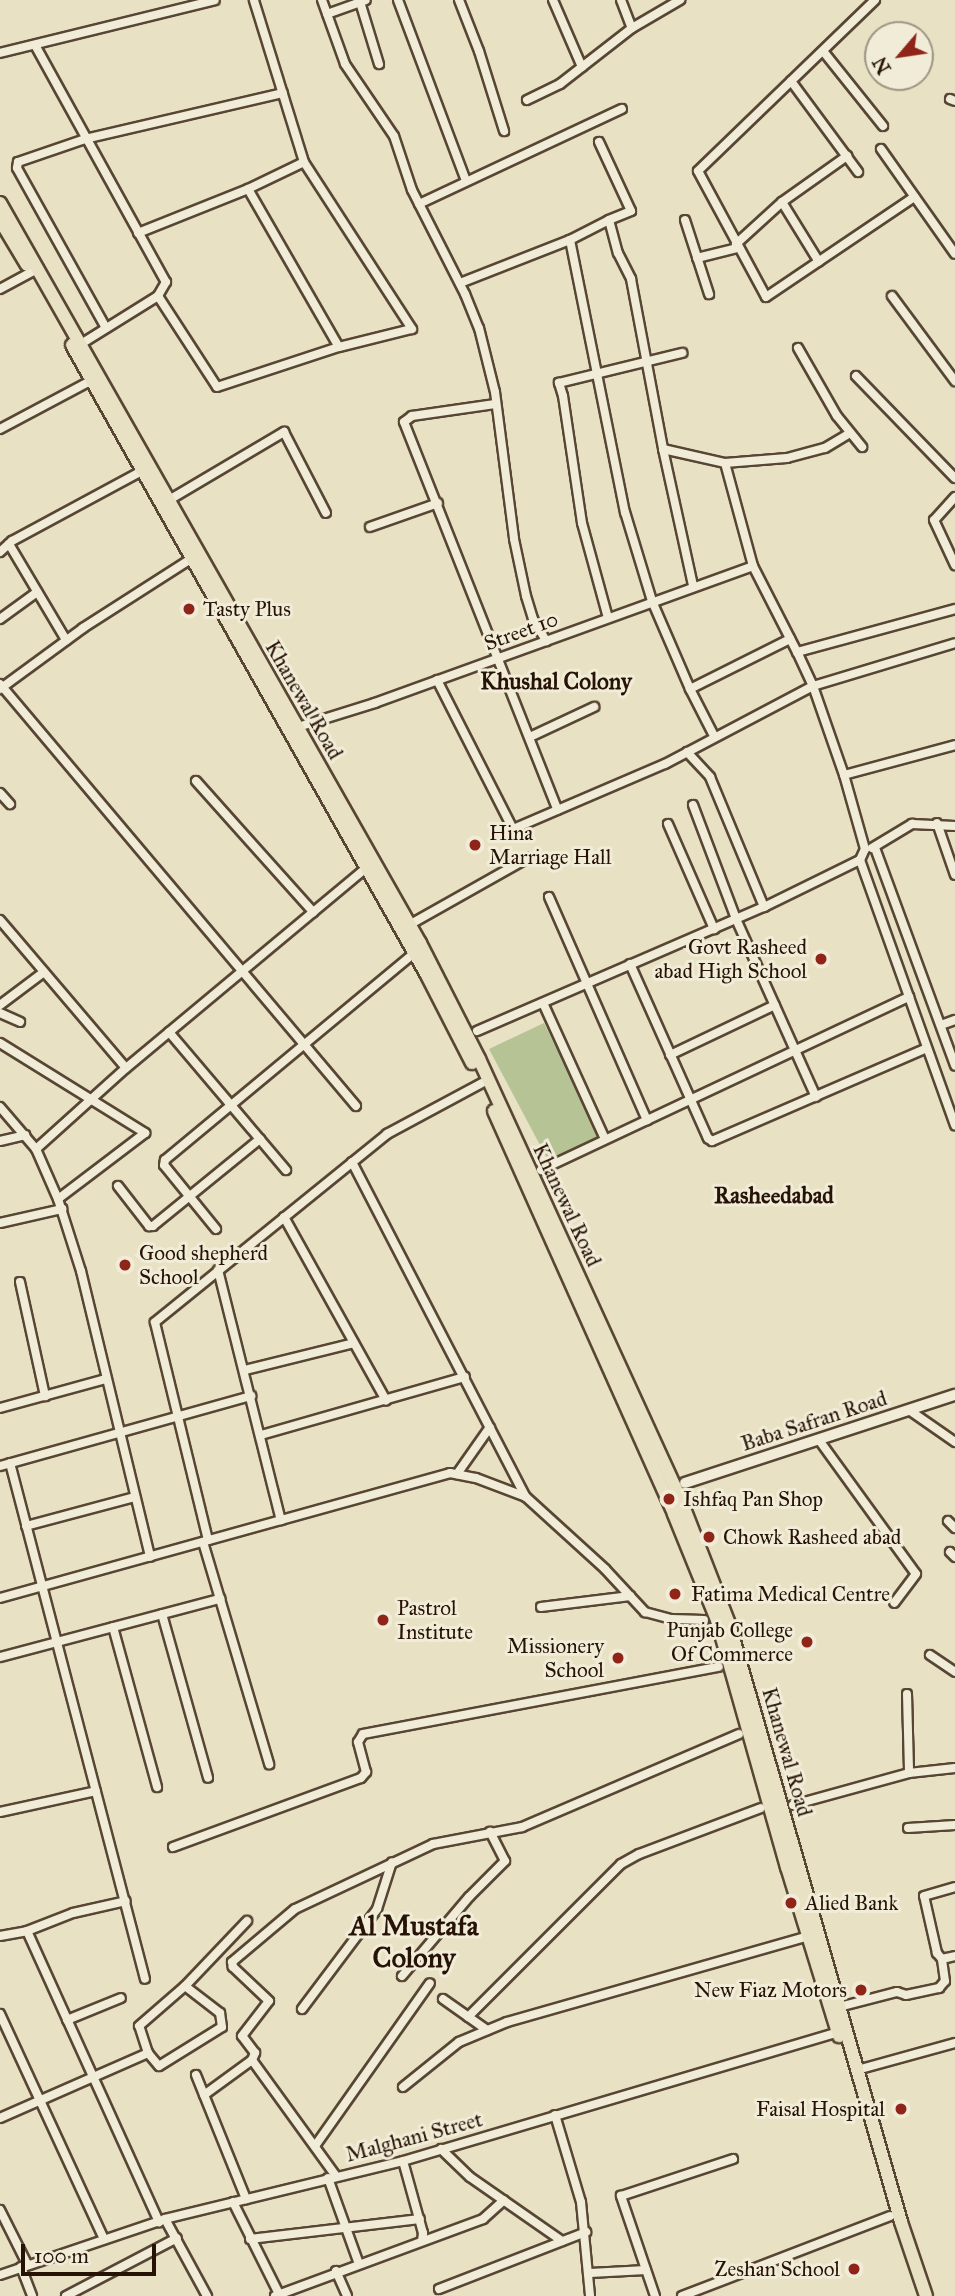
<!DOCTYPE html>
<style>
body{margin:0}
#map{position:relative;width:955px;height:2296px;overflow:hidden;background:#e9e1c3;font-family:"IM FELL Great Primer",serif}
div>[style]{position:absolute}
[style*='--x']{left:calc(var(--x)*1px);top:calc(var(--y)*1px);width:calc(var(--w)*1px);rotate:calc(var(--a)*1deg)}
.green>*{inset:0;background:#b6c394}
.roads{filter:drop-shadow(2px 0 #584634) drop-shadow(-2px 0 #584634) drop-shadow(0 2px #584634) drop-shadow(0 -2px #584634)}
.minor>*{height:8px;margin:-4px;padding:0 4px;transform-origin:4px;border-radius:4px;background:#f1ecd8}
.secondary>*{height:10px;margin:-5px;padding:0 5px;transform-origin:5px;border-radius:5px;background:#f1ecd8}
.primary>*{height:12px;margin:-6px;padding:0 6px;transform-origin:6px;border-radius:6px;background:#e9e1c3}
.dots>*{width:19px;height:19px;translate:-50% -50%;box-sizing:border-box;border:4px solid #f1ecd8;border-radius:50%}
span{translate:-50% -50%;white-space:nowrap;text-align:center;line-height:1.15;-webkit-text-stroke:6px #f1ecd8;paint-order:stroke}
.poi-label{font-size:21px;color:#271305}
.left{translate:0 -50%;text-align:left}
.right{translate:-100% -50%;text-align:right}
.street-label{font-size:21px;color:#271305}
.neighbourhood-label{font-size:23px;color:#271305;font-weight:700}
.district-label{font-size:28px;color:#271305;font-weight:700}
.north{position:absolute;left:864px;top:21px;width:70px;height:70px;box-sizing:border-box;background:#f1ecd8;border:2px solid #a09584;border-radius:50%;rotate:241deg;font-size:19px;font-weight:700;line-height:28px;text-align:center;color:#271305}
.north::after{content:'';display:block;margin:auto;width:24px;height:32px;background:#8f2418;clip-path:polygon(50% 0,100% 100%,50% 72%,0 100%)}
.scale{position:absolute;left:21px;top:2244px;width:135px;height:32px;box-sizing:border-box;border:4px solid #271305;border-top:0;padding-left:9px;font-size:21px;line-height:24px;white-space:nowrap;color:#271305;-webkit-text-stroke:5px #f1ecd8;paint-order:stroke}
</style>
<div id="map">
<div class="green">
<i style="clip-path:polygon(544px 1023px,602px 1139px,549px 1162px,489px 1049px)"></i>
</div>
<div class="roads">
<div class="minor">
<i style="--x:322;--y:0;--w:68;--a:70.2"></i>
<i style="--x:345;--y:64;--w:87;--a:55.8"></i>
<i style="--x:394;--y:136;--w:57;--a:71.6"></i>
<i style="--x:412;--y:190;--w:117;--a:63"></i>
<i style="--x:465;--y:294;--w:37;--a:68"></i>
<i style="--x:479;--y:328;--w:66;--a:76"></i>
<i style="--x:495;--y:392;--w:148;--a:82.6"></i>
<i style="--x:514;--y:539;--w:58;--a:78.1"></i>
<i style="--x:526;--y:596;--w:24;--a:73"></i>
<i style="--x:533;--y:619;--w:26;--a:59"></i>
<i style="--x:398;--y:0;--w:193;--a:69.4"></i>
<i style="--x:459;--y:0;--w:55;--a:68.6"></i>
<i style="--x:479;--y:51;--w:84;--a:72.6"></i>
<i style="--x:553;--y:0;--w:73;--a:66.6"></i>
<i style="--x:621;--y:0;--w:30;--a:69"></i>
<i style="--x:875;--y:0;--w:246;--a:136"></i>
<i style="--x:698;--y:171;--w:143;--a:61.6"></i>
<i style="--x:766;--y:297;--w:179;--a:-34"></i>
<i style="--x:360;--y:2;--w:65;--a:73"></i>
<i style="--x:327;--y:14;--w:41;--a:-19.7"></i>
<i style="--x:35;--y:45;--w:271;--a:61.1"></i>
<i style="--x:166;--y:282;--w:16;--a:120"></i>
<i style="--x:158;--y:296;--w:91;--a:148.1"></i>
<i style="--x:823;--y:51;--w:96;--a:51.3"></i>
<i style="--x:0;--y:53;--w:221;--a:-13.8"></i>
<i style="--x:791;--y:81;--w:113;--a:53.6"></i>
<i style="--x:950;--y:99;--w:5;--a:22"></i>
<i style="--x:527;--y:100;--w:37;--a:-26"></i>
<i style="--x:560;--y:84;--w:91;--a:-37.9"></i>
<i style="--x:632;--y:28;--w:56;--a:-30.3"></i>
<i style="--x:599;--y:142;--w:76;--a:65.1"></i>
<i style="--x:631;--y:211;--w:24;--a:158"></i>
<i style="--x:609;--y:220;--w:34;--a:75"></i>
<i style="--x:618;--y:253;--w:29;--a:63"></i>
<i style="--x:631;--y:279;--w:173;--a:79.3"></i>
<i style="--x:663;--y:449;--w:64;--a:12.7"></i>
<i style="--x:725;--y:463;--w:62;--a:-4.6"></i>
<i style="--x:787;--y:458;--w:39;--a:-15"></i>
<i style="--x:825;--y:448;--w:29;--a:-31"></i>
<i style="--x:881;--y:149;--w:128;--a:54.8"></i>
<i style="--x:248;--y:189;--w:182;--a:60.1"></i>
<i style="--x:782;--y:202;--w:70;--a:58.3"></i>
<i style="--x:419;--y:204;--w:224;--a:-25.1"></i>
<i style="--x:609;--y:220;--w:44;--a:152.9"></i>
<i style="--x:570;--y:240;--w:278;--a:78.6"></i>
<i style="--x:625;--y:512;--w:93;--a:73.1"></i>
<i style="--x:652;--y:601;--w:96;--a:66.6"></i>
<i style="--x:690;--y:689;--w:112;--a:-26.6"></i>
<i style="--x:685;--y:220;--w:78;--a:72"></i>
<i style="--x:138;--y:233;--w:118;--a:-21.8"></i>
<i style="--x:248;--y:189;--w:62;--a:-25.7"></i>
<i style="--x:736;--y:244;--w:62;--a:-42.4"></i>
<i style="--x:782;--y:202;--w:80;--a:-35.3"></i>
<i style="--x:697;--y:258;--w:41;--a:-14"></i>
<i style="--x:460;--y:283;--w:118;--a:-21.4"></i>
<i style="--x:0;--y:289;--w:44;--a:-28.3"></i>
<i style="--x:158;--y:296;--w:108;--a:57"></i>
<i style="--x:217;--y:387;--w:128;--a:-18.2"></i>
<i style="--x:339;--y:347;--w:75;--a:-13.9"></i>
<i style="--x:412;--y:329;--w:199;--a:-122.9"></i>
<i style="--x:304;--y:162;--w:170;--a:-107.2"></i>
<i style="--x:892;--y:296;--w:106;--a:53.5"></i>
<i style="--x:106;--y:328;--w:183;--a:-119.1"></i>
<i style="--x:17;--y:168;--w:6;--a:-81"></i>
<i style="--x:18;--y:162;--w:71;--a:-18.9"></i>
<i style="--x:85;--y:139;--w:203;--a:-13.1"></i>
<i style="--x:798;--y:348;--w:78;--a:60.2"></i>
<i style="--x:837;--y:416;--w:40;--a:51"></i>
<i style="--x:856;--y:376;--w:142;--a:45.9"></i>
<i style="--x:495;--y:404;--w:84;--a:171.8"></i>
<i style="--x:412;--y:416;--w:10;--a:143"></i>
<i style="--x:404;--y:422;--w:417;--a:68.4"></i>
<i style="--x:0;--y:429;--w:106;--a:-28"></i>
<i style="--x:663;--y:449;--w:140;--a:77.6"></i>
<i style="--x:725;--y:463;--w:107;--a:74.8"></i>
<i style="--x:753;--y:566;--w:97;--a:62.9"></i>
<i style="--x:955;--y:497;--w:31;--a:132"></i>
<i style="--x:934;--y:520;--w:50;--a:65"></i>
<i style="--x:169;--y:500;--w:134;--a:-30.6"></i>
<i style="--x:284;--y:432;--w:91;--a:62.6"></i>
<i style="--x:370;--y:527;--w:72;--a:-19.4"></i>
<i style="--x:9;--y:544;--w:112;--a:59.3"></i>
<i style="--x:0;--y:552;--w:16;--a:-43"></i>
<i style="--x:12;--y:541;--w:148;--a:-28.3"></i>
<i style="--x:608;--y:618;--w:98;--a:-105.3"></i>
<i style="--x:582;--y:523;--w:128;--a:-98.5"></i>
<i style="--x:563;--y:396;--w:14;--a:-107"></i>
<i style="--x:559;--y:383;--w:127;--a:-13.7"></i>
<i style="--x:0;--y:619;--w:46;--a:-36.1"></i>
<i style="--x:437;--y:680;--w:167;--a:63"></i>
<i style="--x:513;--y:829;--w:165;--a:-23.2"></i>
<i style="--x:665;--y:764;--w:167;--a:-27.8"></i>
<i style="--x:813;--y:686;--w:148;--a:-16.8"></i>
<i style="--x:0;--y:684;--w:552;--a:49.85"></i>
<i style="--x:0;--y:689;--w:103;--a:-36.3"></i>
<i style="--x:83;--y:628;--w:132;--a:-32.6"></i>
<i style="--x:690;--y:689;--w:53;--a:62.9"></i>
<i style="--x:298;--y:727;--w:81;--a:-17.3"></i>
<i style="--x:375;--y:703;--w:402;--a:-19.9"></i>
<i style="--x:530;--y:737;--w:71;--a:-25.1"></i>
<i style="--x:687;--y:752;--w:34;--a:47"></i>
<i style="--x:710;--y:777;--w:141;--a:67.4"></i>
<i style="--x:844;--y:775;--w:115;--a:-15.1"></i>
<i style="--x:196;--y:781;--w:176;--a:48.2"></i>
<i style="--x:0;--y:793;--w:15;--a:48"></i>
<i style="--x:693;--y:805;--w:122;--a:69.3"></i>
<i style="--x:736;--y:919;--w:195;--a:65.8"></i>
<i style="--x:937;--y:823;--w:55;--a:70.9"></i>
<i style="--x:668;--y:824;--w:115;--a:66.3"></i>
<i style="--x:872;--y:848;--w:47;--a:-31"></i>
<i style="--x:912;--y:824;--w:43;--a:2.7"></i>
<i style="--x:875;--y:848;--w:232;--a:69.8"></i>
<i style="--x:860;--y:860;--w:282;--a:70.3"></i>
<i style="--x:549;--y:897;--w:244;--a:66.3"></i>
<i style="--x:0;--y:920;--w:194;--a:49.6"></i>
<i style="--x:409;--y:925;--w:137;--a:-29.4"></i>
<i style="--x:630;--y:964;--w:191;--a:65.9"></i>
<i style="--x:708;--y:1138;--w:5;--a:37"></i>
<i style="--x:712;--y:1141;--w:234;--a:-23.4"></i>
<i style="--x:543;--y:1003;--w:149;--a:65.5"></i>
<i style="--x:0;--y:1005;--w:55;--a:-36.9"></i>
<i style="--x:0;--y:1013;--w:22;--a:24"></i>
<i style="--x:941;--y:1025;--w:15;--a:-20"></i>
<i style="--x:477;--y:1031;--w:313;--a:-23.4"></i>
<i style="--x:764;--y:907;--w:107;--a:-26.1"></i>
<i style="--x:860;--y:860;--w:12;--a:-66"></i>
<i style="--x:865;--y:849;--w:77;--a:-105.8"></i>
<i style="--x:844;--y:775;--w:94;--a:-109.2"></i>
<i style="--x:813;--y:686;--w:38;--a:-115"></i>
<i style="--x:797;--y:652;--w:164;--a:-15.2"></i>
<i style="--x:169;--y:1032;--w:181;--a:49.7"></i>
<i style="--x:0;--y:1043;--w:171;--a:31.8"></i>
<i style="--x:145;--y:1133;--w:109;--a:142.8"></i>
<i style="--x:670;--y:1055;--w:116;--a:-25.5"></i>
<i style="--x:0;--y:1107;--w:55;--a:49.4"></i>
<i style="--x:36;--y:1149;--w:55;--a:66.3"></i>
<i style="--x:58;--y:1199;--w:76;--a:72.3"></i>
<i style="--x:81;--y:1271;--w:294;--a:76.4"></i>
<i style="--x:0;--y:1141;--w:26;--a:-13"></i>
<i style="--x:36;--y:1149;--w:121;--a:-42"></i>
<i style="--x:126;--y:1068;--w:312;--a:-39.8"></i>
<i style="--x:352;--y:1162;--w:377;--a:62.6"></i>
<i style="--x:541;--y:1170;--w:407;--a:-25.2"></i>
<i style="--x:118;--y:1186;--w:51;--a:52.2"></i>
<i style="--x:149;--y:1226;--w:4;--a:0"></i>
<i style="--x:153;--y:1226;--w:138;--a:-39.1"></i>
<i style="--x:284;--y:1217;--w:210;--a:60.9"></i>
<i style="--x:0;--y:1223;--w:64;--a:-12.7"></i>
<i style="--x:216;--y:1229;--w:82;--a:-129.1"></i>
<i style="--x:164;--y:1165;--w:5;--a:-79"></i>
<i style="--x:165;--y:1160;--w:324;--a:-39.7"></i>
<i style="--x:218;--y:1270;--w:258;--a:75.9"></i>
<i style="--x:20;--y:1282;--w:117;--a:77.6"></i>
<i style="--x:245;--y:1370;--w:112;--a:-13.9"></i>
<i style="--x:0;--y:1408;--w:110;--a:-15.3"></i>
<i style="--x:909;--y:1410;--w:56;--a:34.8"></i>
<i style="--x:261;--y:1435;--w:212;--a:-15.9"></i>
<i style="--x:819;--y:1440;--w:165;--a:54.1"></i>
<i style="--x:916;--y:1574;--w:36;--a:127"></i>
<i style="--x:10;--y:1463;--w:533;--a:75.34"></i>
<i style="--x:0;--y:1466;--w:261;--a:-15.6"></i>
<i style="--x:457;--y:1474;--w:57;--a:-54.9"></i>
<i style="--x:948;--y:1521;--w:10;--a:45"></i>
<i style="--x:26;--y:1526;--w:113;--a:-14.9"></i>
<i style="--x:208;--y:1540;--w:224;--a:-103.7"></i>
<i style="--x:155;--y:1322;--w:299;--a:-39"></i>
<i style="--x:387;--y:1134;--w:108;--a:-28.2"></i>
<i style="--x:203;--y:1542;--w:232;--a:73.4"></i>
<i style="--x:950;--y:1552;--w:7;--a:45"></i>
<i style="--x:0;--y:1598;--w:467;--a:-15.5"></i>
<i style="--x:450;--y:1473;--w:26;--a:11"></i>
<i style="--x:476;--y:1478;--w:53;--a:20.8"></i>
<i style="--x:526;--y:1497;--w:107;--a:42.3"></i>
<i style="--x:605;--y:1569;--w:59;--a:47.1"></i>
<i style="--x:645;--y:1612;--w:28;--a:15"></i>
<i style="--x:672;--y:1619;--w:32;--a:2"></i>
<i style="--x:541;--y:1607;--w:90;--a:-7"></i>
<i style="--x:162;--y:1614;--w:170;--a:74.3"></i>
<i style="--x:113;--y:1627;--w:166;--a:74.6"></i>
<i style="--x:930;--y:1655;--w:30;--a:34"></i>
<i style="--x:0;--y:1657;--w:228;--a:-14.8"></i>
<i style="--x:907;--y:1694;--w:79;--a:88.5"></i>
<i style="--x:793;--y:1805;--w:120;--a:-15.4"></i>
<i style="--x:909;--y:1773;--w:46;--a:-6.2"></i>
<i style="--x:0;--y:1812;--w:98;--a:-12.3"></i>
<i style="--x:908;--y:1828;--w:47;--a:-3.7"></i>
<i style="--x:173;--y:1847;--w:200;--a:-20.2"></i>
<i style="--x:361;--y:1778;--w:8;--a:-50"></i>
<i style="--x:366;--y:1772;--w:31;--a:-105"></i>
<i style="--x:358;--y:1742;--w:9;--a:-58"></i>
<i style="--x:363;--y:1734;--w:362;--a:-10.7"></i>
<i style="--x:27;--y:1931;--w:320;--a:65.6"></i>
<i style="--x:0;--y:1936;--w:27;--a:-10"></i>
<i style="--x:27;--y:1931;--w:49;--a:-21.4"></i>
<i style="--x:73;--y:1913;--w:54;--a:-12.8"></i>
<i style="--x:942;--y:1959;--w:8;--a:-130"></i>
<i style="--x:937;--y:1953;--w:58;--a:-102.8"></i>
<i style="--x:924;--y:1896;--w:32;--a:-16"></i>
<i style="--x:402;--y:1976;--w:104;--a:-49.7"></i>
<i style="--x:469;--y:1897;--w:51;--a:-45"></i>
<i style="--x:505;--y:1861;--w:33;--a:-117"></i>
<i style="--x:443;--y:1999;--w:54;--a:35.2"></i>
<i style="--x:839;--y:2007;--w:60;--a:-14.5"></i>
<i style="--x:897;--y:1992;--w:9;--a:18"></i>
<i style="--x:906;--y:1995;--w:34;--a:-12"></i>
<i style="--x:939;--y:1988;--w:9;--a:-49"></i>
<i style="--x:945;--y:1981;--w:22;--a:-98"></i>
<i style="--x:942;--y:1959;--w:13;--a:-13"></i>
<i style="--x:302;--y:2009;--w:125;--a:-53.1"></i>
<i style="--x:377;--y:1909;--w:49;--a:-72.3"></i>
<i style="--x:0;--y:2014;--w:248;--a:65.2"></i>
<i style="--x:468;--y:2017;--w:216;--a:-45"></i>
<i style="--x:621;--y:1864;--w:21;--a:-29"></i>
<i style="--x:639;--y:1854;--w:130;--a:-20.7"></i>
<i style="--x:67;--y:2020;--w:58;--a:-22.2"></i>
<i style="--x:148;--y:2053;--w:17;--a:50"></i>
<i style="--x:159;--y:2066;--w:74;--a:-31.8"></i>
<i style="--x:222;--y:2027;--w:14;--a:-98"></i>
<i style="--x:220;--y:2013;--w:44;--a:-142.4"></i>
<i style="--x:252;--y:2060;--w:143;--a:54.1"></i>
<i style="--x:857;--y:2070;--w:102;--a:-15.4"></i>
<i style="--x:196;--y:2075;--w:134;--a:68"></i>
<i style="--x:403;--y:2087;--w:72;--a:-38.8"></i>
<i style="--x:459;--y:2042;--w:52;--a:-22.6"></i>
<i style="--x:507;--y:2022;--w:313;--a:-15.9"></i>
<i style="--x:204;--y:2095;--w:59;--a:-36.1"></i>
<i style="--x:252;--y:2060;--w:8;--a:-67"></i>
<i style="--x:255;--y:2053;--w:21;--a:-127"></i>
<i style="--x:242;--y:2036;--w:44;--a:-52.4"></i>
<i style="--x:269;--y:2001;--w:50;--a:-136.6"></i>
<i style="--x:233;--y:1967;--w:5;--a:-101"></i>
<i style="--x:232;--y:1962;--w:82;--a:-40.1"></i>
<i style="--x:295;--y:1909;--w:153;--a:-25.2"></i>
<i style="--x:433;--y:1844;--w:91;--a:-10.8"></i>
<i style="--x:522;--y:1827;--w:236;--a:-23.2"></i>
<i style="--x:555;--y:2115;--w:91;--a:73.4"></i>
<i style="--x:581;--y:2202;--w:94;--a:84.5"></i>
<i style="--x:0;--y:2118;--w:162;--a:-23.7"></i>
<i style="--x:148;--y:2053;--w:28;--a:-108"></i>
<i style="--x:139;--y:2026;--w:61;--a:-41"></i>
<i style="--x:185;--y:1986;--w:90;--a:-46.4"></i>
<i style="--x:315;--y:2146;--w:199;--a:-54.8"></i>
<i style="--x:441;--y:2149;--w:40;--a:44"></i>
<i style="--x:470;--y:2177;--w:112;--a:34.8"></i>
<i style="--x:403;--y:2161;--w:75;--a:74.5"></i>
<i style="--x:423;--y:2233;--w:8;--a:97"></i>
<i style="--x:328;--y:2178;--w:91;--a:70.2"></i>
<i style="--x:233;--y:2202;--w:103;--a:63.4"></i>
<i style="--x:0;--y:2210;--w:60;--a:63.4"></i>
<i style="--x:165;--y:2219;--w:88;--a:61.4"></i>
<i style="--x:250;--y:2239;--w:171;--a:-6.7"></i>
<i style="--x:21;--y:2267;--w:31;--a:69"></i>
<i style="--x:336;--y:2271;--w:27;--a:66"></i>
<i style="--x:590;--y:2273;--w:56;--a:-3.1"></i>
<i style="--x:0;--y:2275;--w:174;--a:-18.7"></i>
<i style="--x:165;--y:2219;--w:245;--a:-13.7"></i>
<i style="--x:403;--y:2161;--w:454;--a:-16.5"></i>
<i style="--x:439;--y:2289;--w:158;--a:-21.2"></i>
<i style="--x:66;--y:2296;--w:125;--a:-27.6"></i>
<i style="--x:275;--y:2296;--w:222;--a:-20.3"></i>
<i style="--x:483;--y:2219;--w:28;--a:-42"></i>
<i style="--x:655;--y:2296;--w:106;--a:-108.8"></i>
<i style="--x:621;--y:2196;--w:118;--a:-18.3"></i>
<i style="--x:682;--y:2296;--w:223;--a:-21"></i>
</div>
<div class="secondary">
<i style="--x:685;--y:1483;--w:284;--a:-18.1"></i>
</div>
<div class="primary">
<i style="--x:0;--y:203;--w:851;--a:60.42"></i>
<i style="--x:420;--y:943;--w:130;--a:63"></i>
<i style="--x:479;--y:1059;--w:483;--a:65.4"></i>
<i style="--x:680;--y:1498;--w:135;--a:68.7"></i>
<i style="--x:729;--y:1624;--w:622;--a:73.95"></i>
<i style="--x:901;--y:2222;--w:78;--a:71.3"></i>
<i style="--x:0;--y:220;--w:52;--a:59"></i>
<i style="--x:72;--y:345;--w:723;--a:60.6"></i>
<i style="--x:427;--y:975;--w:99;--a:62.9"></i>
<i style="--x:494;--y:1111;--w:441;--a:65.9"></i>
<i style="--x:674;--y:1514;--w:114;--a:67.9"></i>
<i style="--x:717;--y:1620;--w:257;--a:74.2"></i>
<i style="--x:787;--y:1867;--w:177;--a:72.9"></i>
</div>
</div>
<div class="dots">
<i style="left:189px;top:609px;background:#8f2418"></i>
<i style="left:475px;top:845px;background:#8f2418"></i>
<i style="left:821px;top:959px;background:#8f2418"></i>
<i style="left:125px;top:1265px;background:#8f2418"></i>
<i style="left:669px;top:1499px;background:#8f2418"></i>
<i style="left:709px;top:1537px;background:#8f2418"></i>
<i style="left:675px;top:1594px;background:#8f2418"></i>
<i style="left:383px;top:1620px;background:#8f2418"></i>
<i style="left:807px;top:1642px;background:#8f2418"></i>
<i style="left:618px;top:1658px;background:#8f2418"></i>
<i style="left:791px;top:1903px;background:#8f2418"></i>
<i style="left:861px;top:1990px;background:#8f2418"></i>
<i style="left:901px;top:2109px;background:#8f2418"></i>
<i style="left:854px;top:2269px;background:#8f2418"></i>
</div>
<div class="poi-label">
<span class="left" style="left:203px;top:609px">Tasty Plus</span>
<span class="left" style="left:489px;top:845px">Hina<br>Marriage Hall</span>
<span class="right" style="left:807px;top:959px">Govt Rasheed<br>abad High School</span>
<span class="left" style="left:139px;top:1265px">Good shepherd<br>School</span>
<span class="left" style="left:683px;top:1499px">Ishfaq Pan Shop</span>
<span class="left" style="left:723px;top:1537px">Chowk Rasheed abad</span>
<span class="left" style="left:691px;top:1594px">Fatima Medical Centre</span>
<span class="left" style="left:397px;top:1620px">Pastrol<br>Institute</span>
<span class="right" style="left:793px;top:1642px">Punjab College<br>Of Commerce</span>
<span class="right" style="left:604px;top:1658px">Missionery<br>School</span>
<span class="left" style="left:805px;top:1903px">Alied Bank</span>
<span class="right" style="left:847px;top:1990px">New Fiaz Motors</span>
<span class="right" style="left:885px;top:2109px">Faisal Hospital</span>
<span class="right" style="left:840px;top:2269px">Zeshan School</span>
</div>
<div class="street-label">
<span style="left:521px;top:631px;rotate:-20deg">Street 10</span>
<span style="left:304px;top:700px;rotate:60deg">Khanewal Road</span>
<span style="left:567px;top:1205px;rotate:65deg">Khanewal Road</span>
<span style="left:814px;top:1421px;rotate:-18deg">Baba Safran Road</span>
<span style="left:787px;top:1752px;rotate:74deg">Khanewal Road</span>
<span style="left:414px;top:2137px;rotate:-15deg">Malghani Street</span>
</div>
<div class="neighbourhood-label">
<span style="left:556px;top:681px">Khushal Colony</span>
<span style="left:774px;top:1195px">Rasheedabad</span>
</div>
<div class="district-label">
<span style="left:414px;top:1942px">Al Mustafa<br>Colony</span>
</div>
<div class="north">N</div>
<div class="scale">100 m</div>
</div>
